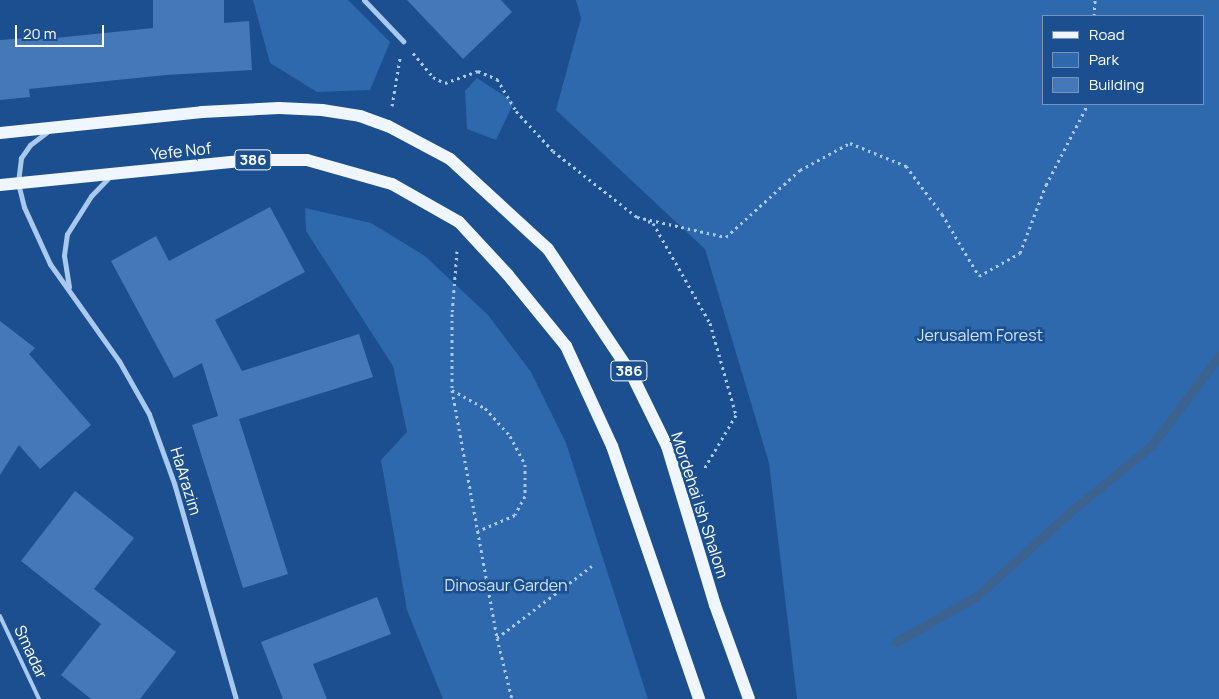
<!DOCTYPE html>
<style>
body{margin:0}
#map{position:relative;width:1219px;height:699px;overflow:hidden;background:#1b4f8f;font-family:Manrope,sans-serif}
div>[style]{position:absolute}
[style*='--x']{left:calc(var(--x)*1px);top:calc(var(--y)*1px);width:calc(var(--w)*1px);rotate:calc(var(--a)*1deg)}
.green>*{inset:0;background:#2e69ad}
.stream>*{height:9px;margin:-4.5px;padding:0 4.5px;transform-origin:4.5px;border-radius:4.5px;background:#3c6290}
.building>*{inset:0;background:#4478b7}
.path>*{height:3px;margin-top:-1.5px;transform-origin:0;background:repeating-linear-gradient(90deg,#a9c9ee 0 2.5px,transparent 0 6.5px)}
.lane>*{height:4px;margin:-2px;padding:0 2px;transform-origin:2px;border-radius:2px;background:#a9c9ee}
.street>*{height:5px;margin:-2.5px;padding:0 2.5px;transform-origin:2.5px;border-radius:2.5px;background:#a9c9ee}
.primary>*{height:12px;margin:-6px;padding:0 6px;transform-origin:6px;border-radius:6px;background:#f0f6ff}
span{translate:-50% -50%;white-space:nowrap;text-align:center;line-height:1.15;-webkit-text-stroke:5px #1b4f8f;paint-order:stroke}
.shield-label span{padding:1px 4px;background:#1b4f8f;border:1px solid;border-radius:4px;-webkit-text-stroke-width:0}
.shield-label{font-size:15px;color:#fff;font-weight:700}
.street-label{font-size:16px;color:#fff}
.park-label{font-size:16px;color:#cfe3fa}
.legend{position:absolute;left:1042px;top:15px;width:162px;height:90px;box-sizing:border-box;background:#1b4f8f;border:1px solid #7695bc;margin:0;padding:6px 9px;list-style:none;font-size:15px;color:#fff}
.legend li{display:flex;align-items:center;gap:10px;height:25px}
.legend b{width:25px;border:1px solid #7695bc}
.scale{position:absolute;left:15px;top:25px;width:89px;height:22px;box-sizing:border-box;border:2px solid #fff;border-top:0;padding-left:6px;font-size:15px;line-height:18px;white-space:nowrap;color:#fff;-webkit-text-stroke:4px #1b4f8f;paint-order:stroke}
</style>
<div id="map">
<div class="green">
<i style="clip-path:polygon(253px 0,348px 0,390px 42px,370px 90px,317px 92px,270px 63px)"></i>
<i style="clip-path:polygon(evenodd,576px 0,1219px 0,1219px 699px,797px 699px,769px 463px,705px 249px,556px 110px,581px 18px,576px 0,1043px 16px,1203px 16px,1203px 104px,1043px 104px,1043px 16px)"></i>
<i style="clip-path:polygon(477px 78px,514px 102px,496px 140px,467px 129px,465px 91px)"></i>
<i style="clip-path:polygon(305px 208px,371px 223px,425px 256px,488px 315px,531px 372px,566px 443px,648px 699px,443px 699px,407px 610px,381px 460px,407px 432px,393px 366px,306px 231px)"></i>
</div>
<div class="stream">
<i style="--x:896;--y:642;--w:93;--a:-29.6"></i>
<i style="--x:977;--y:596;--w:133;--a:-42"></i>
<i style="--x:1076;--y:507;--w:97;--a:-39.1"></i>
<i style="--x:1151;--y:446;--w:113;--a:-52.9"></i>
</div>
<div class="building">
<i style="clip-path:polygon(153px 0,224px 0,224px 23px,249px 21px,252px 70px,166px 75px,29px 89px,30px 97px,0 100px,0 40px,25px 38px,26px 41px,153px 28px)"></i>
<i style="clip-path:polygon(407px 0,501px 0,512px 12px,463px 59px)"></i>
<i style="clip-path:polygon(270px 207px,305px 272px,215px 320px,242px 371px,359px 334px,373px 377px,239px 419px,288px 574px,243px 588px,192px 425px,218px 416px,202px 363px,174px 378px,111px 261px,156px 236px,169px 261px)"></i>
<i style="clip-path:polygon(0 321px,35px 348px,29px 354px,91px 425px,40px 469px,19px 445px,0 475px)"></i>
<i style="clip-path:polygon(75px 491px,134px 538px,94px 589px,176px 652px,140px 699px,91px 699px,61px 675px,101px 624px,21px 561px)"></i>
<i style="clip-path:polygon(377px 597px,391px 634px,313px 664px,327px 699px,283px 699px,261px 642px)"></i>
</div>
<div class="path">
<i style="--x:1094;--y:16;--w:16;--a:-86"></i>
<i style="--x:413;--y:53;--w:31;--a:50"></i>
<i style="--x:433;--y:77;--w:13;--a:27"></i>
<i style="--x:445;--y:83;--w:35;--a:-20"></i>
<i style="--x:478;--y:71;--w:21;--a:23"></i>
<i style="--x:497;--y:79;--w:37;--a:59"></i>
<i style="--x:516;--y:111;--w:54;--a:47.2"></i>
<i style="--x:553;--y:151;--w:107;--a:38.2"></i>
<i style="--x:392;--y:106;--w:49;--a:-80.5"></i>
<i style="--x:637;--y:217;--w:91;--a:12.7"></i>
<i style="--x:726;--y:237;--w:100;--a:-42.2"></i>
<i style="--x:800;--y:170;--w:57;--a:-28.4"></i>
<i style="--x:850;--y:143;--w:61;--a:22.3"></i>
<i style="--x:906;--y:166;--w:60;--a:53.1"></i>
<i style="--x:942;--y:214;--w:72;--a:59.2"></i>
<i style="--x:979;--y:276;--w:47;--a:-29.3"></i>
<i style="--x:1020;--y:253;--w:73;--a:-69.1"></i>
<i style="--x:1046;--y:185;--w:91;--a:-62.6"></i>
<i style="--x:648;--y:221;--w:5;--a:22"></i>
<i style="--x:653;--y:223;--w:115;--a:60.3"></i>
<i style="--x:710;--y:323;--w:96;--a:74.2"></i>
<i style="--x:736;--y:415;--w:63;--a:120.7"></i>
<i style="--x:457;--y:251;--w:63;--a:94.5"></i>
<i style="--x:452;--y:314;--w:76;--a:90"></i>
<i style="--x:452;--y:390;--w:252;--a:79.7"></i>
<i style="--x:497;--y:638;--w:63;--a:76.2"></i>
<i style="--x:452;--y:390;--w:38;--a:29"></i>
<i style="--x:485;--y:408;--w:38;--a:48"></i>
<i style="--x:510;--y:436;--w:32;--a:62"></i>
<i style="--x:525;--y:464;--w:32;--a:90"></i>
<i style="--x:525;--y:496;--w:21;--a:118"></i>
<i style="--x:515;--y:515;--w:40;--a:156.6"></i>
<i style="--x:497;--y:638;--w:119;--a:-37.2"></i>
</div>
<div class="lane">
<i style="--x:0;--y:616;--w:92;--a:64.8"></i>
</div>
<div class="street">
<i style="--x:364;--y:0;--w:57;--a:46.4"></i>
<i style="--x:47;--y:132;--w:21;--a:143"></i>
<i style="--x:30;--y:145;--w:16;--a:125"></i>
<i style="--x:21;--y:158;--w:25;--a:97"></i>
<i style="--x:18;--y:183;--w:25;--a:76"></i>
<i style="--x:24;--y:207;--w:63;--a:65.5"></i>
<i style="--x:50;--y:264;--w:119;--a:54.6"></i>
<i style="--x:119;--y:361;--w:61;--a:60.5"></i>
<i style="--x:149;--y:414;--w:73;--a:70.1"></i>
<i style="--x:174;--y:483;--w:225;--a:74"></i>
<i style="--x:69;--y:287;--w:32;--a:-99"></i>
<i style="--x:64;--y:255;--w:21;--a:-82"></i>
<i style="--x:67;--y:234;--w:45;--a:-57.7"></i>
<i style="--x:91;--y:196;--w:28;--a:-46"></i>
</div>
<div class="primary">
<i style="--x:0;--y:133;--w:203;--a:-5.9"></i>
<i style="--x:202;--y:112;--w:77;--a:-3"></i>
<i style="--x:279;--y:108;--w:43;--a:2.7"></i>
<i style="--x:322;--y:110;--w:38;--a:9"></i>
<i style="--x:360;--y:116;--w:30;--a:20"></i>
<i style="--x:388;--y:126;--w:70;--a:28"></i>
<i style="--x:450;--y:159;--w:133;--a:42.6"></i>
<i style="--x:548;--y:249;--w:151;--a:56.3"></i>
<i style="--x:632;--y:375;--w:79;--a:63.8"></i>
<i style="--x:667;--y:446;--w:166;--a:73.2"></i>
<i style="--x:715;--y:605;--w:100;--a:70.1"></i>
<i style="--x:0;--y:185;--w:252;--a:-5.7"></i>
<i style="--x:251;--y:160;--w:56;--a:0"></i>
<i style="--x:307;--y:160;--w:88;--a:15.8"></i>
<i style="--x:392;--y:184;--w:77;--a:29.6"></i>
<i style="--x:459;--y:222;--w:72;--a:47.2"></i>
<i style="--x:508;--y:275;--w:92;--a:50.8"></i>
<i style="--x:566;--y:346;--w:110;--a:65.3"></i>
<i style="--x:612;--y:446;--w:268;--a:71"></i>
</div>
<div class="shield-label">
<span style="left:253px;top:160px">386</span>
<span style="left:629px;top:371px">386</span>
</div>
<div class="street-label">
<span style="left:181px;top:151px;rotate:-6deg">Yefe Nof</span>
<span style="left:186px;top:481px;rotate:73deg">HaArazim</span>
<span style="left:700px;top:505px;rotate:72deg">Mordehai Ish Shalom</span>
<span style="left:31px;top:652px;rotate:65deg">Smadar</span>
</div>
<div class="park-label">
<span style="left:980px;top:335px">Jerusalem Forest</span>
<span style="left:506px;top:585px">Dinosaur Garden</span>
</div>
<ul class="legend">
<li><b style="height:6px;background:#f0f6ff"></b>Road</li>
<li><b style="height:14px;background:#2e69ad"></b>Park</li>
<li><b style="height:14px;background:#4478b7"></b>Building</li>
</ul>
<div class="scale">20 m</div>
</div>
